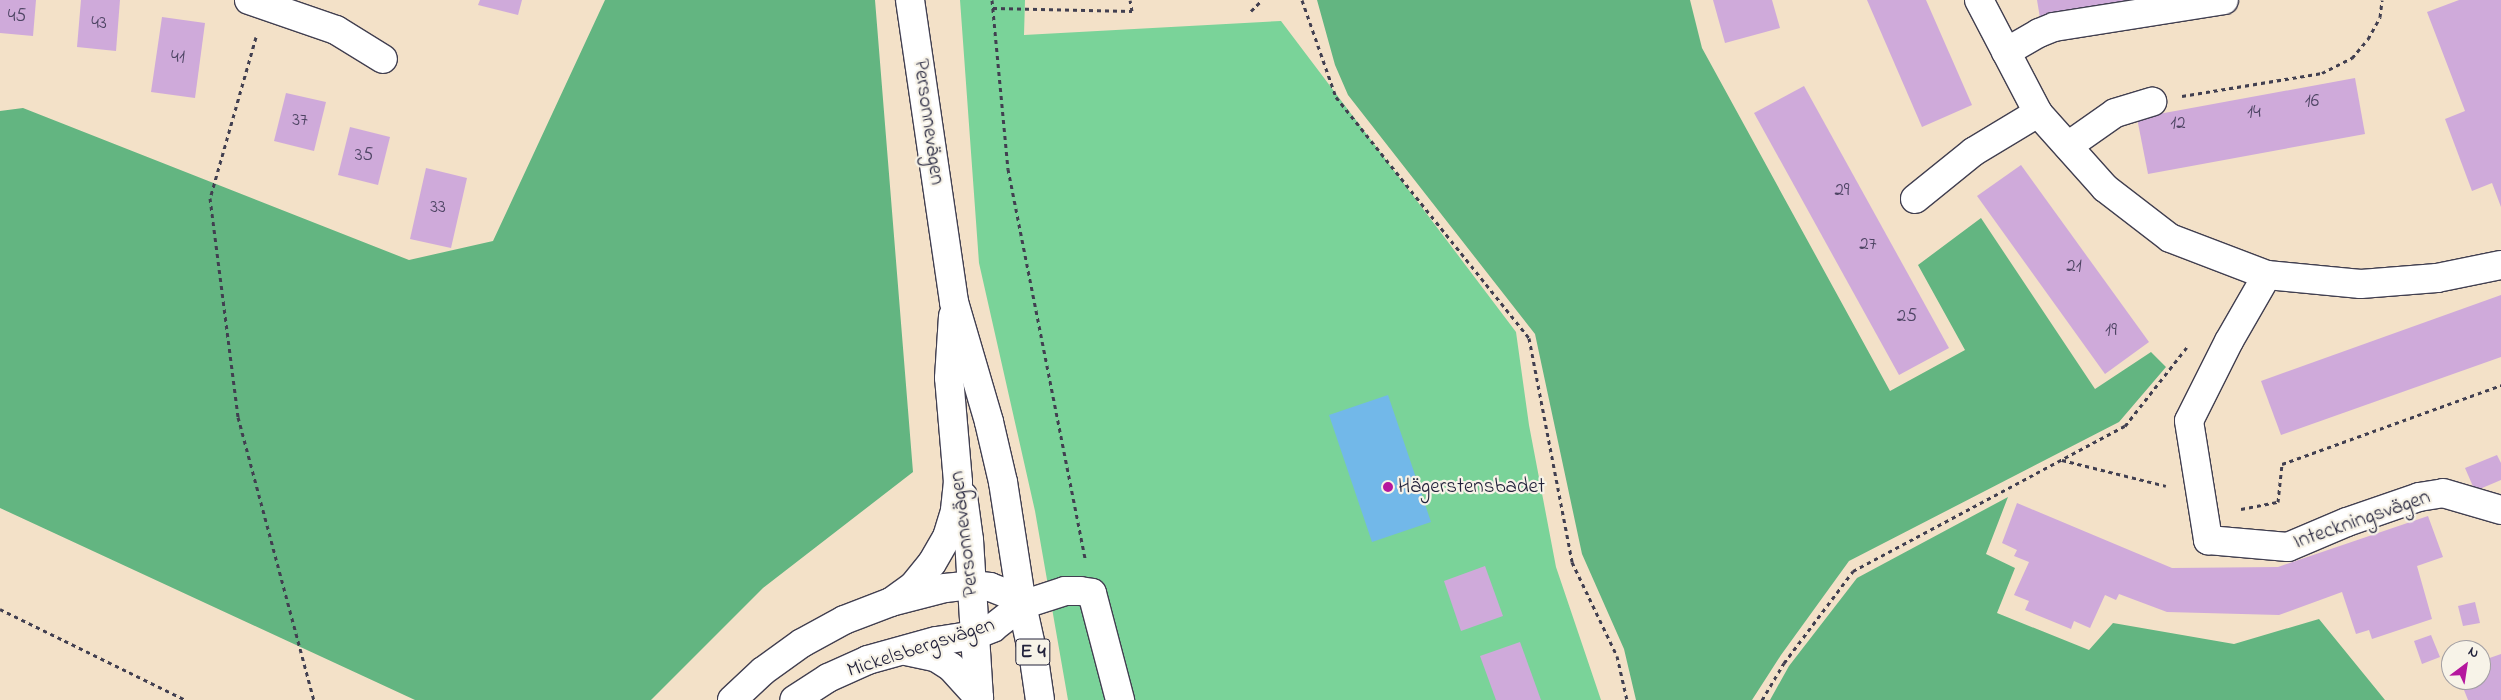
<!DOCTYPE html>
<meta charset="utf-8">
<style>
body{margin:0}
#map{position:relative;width:2501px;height:700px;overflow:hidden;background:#f3e1c8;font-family:"Indie Flower",sans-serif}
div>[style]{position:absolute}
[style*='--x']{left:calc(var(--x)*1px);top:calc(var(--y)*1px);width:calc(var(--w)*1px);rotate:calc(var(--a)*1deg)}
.green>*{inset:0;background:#7ad399}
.forest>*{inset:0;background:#63b581}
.water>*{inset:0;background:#72b8e9}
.building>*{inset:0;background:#cfaada}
.path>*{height:3px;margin-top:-1.5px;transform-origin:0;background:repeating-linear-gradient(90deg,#413f50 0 4px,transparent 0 8px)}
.roads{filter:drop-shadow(1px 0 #413f50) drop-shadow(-1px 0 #413f50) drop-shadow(0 1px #413f50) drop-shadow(0 -1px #413f50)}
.minor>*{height:28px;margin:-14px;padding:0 14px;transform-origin:14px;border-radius:14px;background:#fff}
.major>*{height:28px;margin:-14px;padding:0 14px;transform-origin:14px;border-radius:14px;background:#fff}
.highway>*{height:28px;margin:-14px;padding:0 14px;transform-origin:14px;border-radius:14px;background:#fff}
.dots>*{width:14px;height:14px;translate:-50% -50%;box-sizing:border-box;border:2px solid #f7f3e8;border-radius:50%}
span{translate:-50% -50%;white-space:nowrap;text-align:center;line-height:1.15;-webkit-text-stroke:4.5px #f7f3e8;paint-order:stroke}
.number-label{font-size:19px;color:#4d4463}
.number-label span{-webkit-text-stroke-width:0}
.shield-label span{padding:1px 4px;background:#f7f3e8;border:1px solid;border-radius:4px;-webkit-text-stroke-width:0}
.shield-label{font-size:20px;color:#22223b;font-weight:700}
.street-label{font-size:21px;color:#22223b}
.poi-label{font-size:21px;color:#22223b}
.left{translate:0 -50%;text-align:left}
.north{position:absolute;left:2441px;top:640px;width:50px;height:50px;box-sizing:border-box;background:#f7f3e8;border:1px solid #a29fa3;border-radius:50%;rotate:31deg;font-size:14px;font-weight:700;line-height:20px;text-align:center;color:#22223b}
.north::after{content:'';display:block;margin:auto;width:18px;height:22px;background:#b5179e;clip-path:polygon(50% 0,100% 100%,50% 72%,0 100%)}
</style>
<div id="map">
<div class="green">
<i style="clip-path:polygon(960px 0,1025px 0,1024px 35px,1281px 21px,1516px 332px,1529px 425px,1556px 567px,1601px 700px,1068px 700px,1035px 511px,979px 263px)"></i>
</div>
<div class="forest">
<i style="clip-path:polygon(605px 0,875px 0,913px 472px,763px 588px,651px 700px,415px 700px,0 508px,0 111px,23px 108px,409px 260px,493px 241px)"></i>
<i style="clip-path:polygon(1317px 0,1690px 0,1702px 48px,1890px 391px,1965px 350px,1918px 265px,1981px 218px,2095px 389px,2151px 352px,2166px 367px,2119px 422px,1849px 561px,1781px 655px,1752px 700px,1636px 700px,1624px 649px,1582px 554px,1535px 334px,1348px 95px,1335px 65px)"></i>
<i style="clip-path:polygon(2008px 497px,1986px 554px,2015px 568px,1997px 613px,2089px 650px,2113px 623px,2234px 644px,2319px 619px,2385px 700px,1770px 700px,1789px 666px,1857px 578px)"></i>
</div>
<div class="water">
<i style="clip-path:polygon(1388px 395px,1431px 522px,1372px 542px,1329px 415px)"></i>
</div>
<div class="building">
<i style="clip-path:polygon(0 0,36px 0,33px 36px,0 33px)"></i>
<i style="clip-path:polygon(81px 0,120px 0,116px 51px,77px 47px)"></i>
<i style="clip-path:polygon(480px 0,522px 0,518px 15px,478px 5px)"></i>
<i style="clip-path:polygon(1713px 0,1772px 0,1780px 28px,1725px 43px)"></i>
<i style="clip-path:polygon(1867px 0,1926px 0,1972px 105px,1922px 127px)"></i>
<i style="clip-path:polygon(2037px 0,2168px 0,2041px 24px)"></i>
<i style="clip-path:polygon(2459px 0,2501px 0,2501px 207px,2492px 183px,2472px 191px,2445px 119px,2465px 111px,2427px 12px)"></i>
<i style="clip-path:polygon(162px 17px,205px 23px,195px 98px,151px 92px)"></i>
<i style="clip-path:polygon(2355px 78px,2365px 134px,2148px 174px,2137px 118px)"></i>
<i style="clip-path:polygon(1804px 86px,1949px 348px,1899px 375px,1754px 113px)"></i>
<i style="clip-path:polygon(286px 93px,326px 102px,314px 151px,274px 141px)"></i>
<i style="clip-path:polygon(350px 127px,390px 137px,378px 185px,338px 175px)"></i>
<i style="clip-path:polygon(2021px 165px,2149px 342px,2105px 374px,1977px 196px)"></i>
<i style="clip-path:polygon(426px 168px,467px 178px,451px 248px,410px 239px)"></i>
<i style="clip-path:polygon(2501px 295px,2501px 357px,2281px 435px,2261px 381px)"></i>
<i style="clip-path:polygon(2497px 455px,2501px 463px,2501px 480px,2475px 491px,2465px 468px)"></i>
<i style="clip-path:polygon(2017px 503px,2172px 568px,2278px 567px,2428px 516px,2443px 557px,2417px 566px,2432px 619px,2372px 639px,2369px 630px,2356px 634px,2342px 592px,2279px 615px,2167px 612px,2119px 594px,2116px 600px,2105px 595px,2090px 628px,2074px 621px,2071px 629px,2025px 610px,2029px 601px,2014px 595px,2029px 562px,2014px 556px,2017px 550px,2002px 543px)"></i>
<i style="clip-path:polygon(1485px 566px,1503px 616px,1461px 631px,1444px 581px)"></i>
<i style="clip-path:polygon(2475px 602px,2480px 623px,2463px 626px,2458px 606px)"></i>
<i style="clip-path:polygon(2431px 635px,2440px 657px,2422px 664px,2414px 641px)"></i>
<i style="clip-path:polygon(1520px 642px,1541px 700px,1496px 700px,1480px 656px)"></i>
<i style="clip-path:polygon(2501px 654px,2501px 700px,2468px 700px,2460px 680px,2481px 680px,2481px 661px)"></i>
</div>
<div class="path">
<i style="--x:992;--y:0;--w:170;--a:84.6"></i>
<i style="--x:1008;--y:169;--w:398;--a:78.8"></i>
<i style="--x:1302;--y:0;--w:103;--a:70.7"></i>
<i style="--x:1336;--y:97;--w:309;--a:51.3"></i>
<i style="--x:1529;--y:338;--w:228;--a:79.1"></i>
<i style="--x:1572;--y:562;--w:104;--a:64.4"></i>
<i style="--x:1617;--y:656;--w:45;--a:77.2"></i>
<i style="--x:993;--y:8;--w:139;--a:1.2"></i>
<i style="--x:1132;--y:11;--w:11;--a:-100"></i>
<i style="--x:1251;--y:11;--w:16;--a:-45"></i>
<i style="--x:256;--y:37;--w:167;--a:105.9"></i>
<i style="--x:210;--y:198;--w:221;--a:82.7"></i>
<i style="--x:238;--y:417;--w:293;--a:75"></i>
<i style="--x:2182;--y:96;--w:142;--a:-9.3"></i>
<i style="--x:2322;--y:73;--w:34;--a:-27"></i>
<i style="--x:2352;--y:58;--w:25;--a:-50"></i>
<i style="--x:2368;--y:39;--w:25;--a:-61"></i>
<i style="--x:2380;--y:17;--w:17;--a:-83"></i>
<i style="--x:2062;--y:460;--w:107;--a:14"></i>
<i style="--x:2241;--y:509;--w:38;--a:-11"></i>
<i style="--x:2278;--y:502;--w:38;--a:-84"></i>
<i style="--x:2282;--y:464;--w:233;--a:-19.8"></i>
<i style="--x:0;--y:609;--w:207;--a:26.1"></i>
<i style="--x:1762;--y:700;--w:43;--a:-59.3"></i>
<i style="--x:1784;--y:663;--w:115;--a:-53.1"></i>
<i style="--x:1853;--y:571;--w:308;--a:-28.1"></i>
<i style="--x:2125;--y:426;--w:100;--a:-51.9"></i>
</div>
<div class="roads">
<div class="minor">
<i style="--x:249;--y:0;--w:92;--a:19"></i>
<i style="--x:336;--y:30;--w:55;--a:31.7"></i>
<i style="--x:910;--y:0;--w:305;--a:81.7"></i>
<i style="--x:954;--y:302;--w:125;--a:73.7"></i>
<i style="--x:989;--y:422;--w:62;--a:76.9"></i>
<i style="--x:1003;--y:482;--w:124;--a:81.2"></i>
<i style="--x:1022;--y:605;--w:45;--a:-18"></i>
<i style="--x:1065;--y:591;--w:15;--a:0"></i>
<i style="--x:1080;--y:591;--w:12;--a:9"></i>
<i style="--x:1092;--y:593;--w:111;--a:75.3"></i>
<i style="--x:1979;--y:0;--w:127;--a:62.4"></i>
<i style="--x:2038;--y:113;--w:101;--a:48.2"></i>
<i style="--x:2105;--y:188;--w:82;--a:37.6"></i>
<i style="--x:2170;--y:238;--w:104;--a:20.9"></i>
<i style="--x:2267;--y:275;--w:94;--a:5.5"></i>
<i style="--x:2361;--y:284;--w:76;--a:-4.5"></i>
<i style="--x:2437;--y:278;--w:65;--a:-11.5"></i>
<i style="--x:2006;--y:52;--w:38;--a:-30"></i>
<i style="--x:2039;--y:33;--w:16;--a:-22"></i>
<i style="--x:2054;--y:27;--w:172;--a:-9"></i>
<i style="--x:2068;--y:146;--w:57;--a:-35.1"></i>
<i style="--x:2115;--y:113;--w:39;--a:-17"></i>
<i style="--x:1915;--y:199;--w:75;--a:-39"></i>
<i style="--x:1973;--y:152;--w:76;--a:-31"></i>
<i style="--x:2267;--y:275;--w:76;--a:119.9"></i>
<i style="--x:2229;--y:341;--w:89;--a:116.6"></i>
<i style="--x:2189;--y:421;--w:121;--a:80.9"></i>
<i style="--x:2208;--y:540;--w:80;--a:5"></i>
<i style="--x:2288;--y:547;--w:64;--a:-23"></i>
<i style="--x:2347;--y:522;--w:76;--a:-19.1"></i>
<i style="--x:2419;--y:497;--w:24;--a:-9"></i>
<i style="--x:2443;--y:493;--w:60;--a:16.3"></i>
<i style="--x:963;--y:496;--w:44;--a:82.2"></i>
<i style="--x:969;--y:540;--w:158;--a:86.4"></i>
<i style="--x:891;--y:602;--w:29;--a:-36"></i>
<i style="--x:914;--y:585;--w:28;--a:-51"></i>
<i style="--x:932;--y:563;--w:30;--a:-60"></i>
<i style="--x:947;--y:537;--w:28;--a:-73"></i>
<i style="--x:955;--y:510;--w:28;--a:-84"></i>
<i style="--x:958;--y:482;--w:104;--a:-94.9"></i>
<i style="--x:949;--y:378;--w:62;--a:-86.3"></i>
</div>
<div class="major">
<i style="--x:906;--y:651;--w:30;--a:12"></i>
<i style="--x:935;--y:657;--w:19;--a:32"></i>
<i style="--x:951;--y:667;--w:42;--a:47.9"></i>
<i style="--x:732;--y:700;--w:42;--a:-43.1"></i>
<i style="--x:763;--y:671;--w:48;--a:-35.7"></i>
<i style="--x:802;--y:643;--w:48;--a:-28.7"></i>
<i style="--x:844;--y:620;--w:50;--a:-21"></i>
<i style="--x:891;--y:602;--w:56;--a:-14.5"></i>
<i style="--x:945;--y:588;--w:27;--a:-6"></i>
<i style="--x:972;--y:585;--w:18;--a:6"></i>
<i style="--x:990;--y:587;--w:19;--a:21"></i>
<i style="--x:1008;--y:594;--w:18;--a:38"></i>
<i style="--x:1022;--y:605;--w:37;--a:142"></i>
<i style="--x:993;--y:628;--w:19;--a:159"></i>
<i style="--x:975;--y:635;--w:39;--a:171"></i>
<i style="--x:936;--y:641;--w:71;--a:164.4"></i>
<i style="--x:868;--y:660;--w:44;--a:155.8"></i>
<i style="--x:828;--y:678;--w:40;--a:147.1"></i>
</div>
<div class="highway">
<i style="--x:1022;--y:605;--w:55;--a:77.5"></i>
<i style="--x:1034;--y:659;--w:41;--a:81.7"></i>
<i style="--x:979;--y:698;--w:2;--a:90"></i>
</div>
</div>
<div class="dots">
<i style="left:1388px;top:487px;background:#b5179e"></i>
</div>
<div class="number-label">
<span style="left:17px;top:17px">45</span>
<span style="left:99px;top:24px">43</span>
<span style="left:178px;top:58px">41</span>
<span style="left:2312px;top:102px">16</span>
<span style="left:2254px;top:113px">14</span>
<span style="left:300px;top:121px">37</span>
<span style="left:2178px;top:124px">12</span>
<span style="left:364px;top:156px">35</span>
<span style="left:1842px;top:191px">29</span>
<span style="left:438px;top:208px">33</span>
<span style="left:1868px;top:245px">27</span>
<span style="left:2074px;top:267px">21</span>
<span style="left:1907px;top:317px">25</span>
<span style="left:2111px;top:331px">19</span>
</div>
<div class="shield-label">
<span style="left:1033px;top:652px">E 4</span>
</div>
<div class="street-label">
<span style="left:928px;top:122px;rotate:82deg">Personnevägen</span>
<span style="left:2362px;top:520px;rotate:-19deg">Inteckningsvägen</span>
<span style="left:965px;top:534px;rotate:-97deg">Personnevägen</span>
<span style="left:921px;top:648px;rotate:-18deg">Mickelsbergsvägen</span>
</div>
<div class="poi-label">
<span class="left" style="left:1398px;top:487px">Hägerstensbadet</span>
</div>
<div class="north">N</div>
</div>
